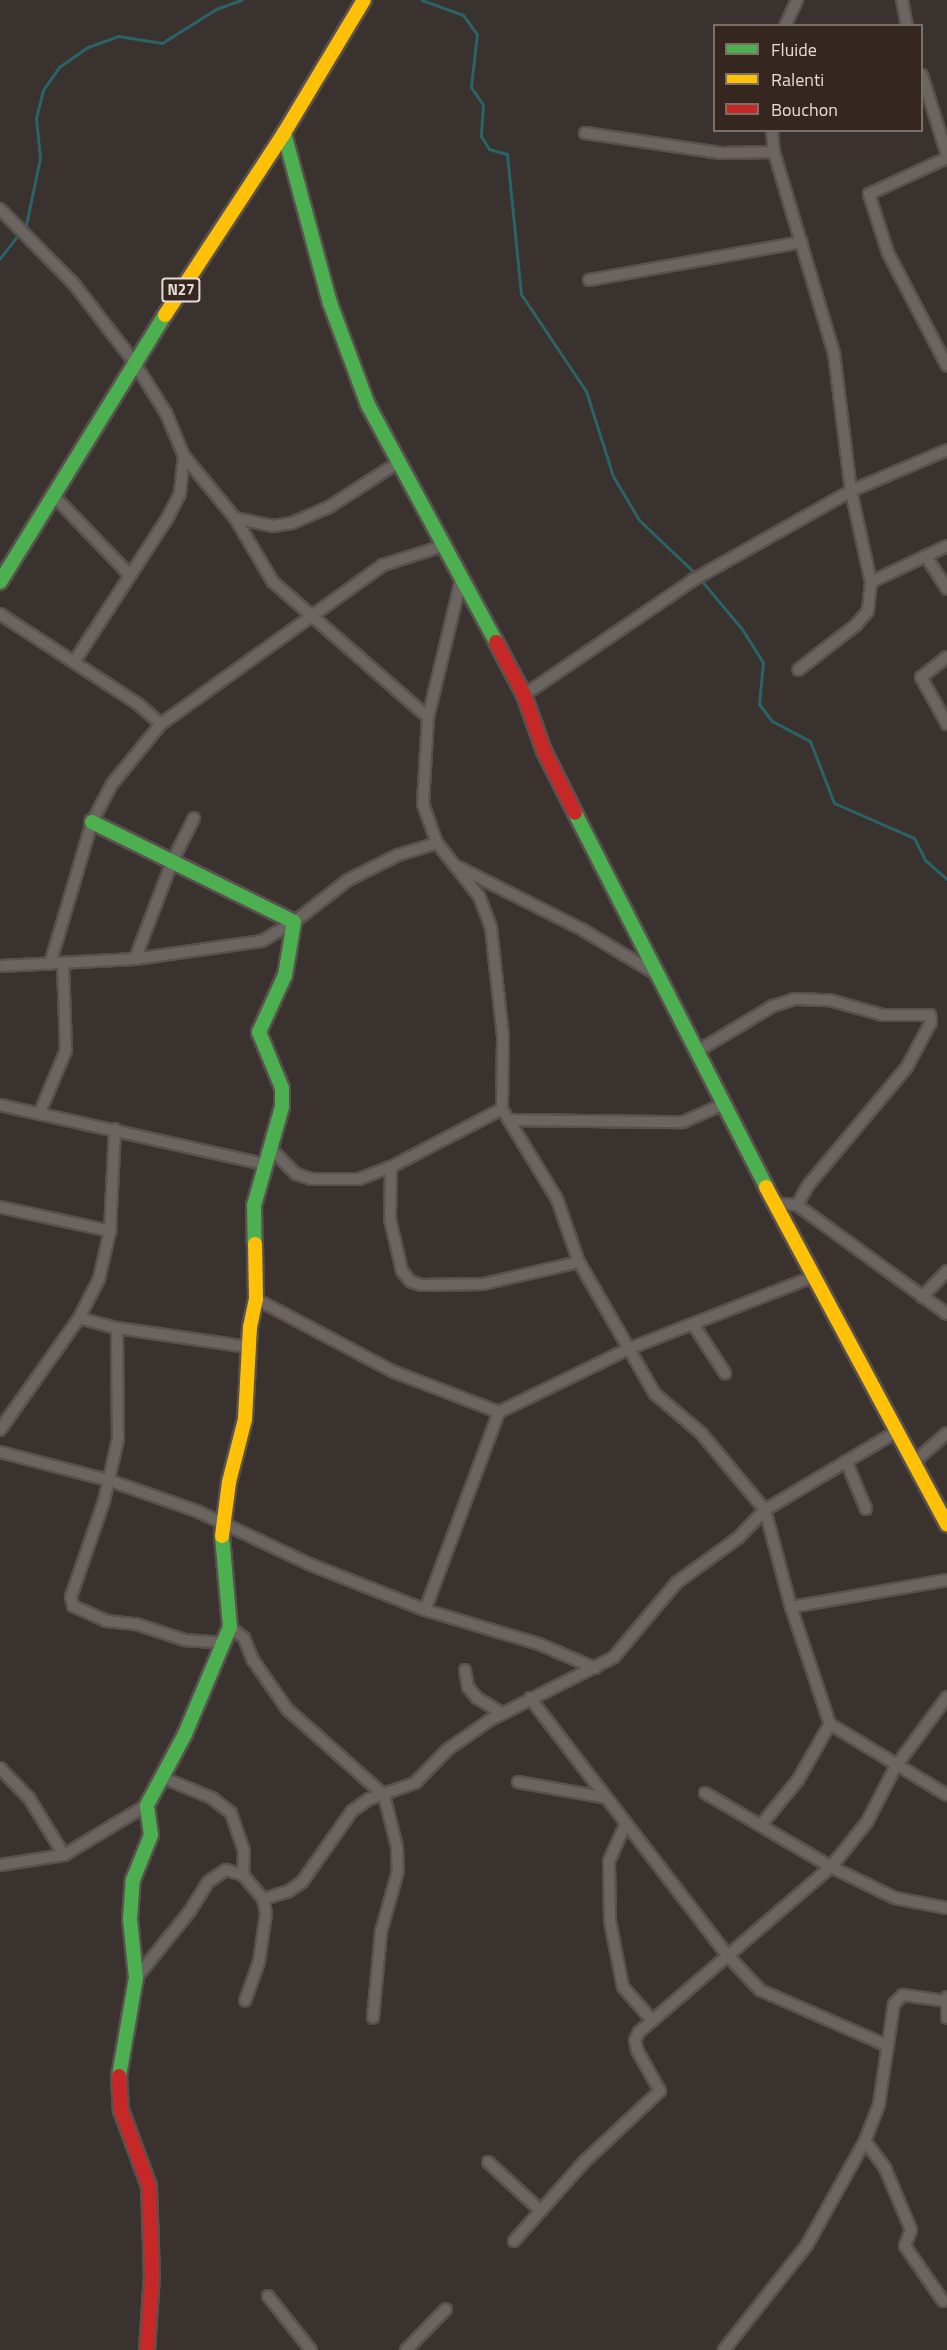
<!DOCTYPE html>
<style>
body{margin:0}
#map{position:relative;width:947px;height:2350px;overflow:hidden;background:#3a322e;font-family:"Titillium Web",sans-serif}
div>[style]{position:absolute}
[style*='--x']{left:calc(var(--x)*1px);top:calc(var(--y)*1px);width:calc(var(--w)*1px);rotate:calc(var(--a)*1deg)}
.stream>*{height:3px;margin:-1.5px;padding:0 1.5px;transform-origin:1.5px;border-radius:1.5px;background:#2a6368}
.roads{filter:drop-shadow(2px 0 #58514d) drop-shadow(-2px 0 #58514d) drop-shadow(0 2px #58514d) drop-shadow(0 -2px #58514d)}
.street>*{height:10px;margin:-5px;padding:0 5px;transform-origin:5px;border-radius:5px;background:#6b6562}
.fast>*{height:14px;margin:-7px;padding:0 7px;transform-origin:7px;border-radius:7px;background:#4caf50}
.slow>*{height:14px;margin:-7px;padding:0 7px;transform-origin:7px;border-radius:7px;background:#ffc107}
.jam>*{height:14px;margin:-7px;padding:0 7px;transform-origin:7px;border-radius:7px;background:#c62828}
span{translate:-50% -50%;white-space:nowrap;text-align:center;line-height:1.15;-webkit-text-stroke:4.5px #35271f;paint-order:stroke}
.shield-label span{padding:2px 4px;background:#35271f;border:2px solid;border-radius:4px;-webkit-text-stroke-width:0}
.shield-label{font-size:15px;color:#e5dbd6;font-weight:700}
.legend{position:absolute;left:713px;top:24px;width:210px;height:108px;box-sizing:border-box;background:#35271f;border:2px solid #7b6f68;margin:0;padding:8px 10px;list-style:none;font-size:18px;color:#e5dbd6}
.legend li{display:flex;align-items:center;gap:12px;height:30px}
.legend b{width:30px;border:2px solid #7b6f68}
</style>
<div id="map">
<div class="stream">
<i style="--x:422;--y:0;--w:44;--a:20.1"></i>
<i style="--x:463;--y:15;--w:24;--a:54"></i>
<i style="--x:477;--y:34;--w:53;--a:96.5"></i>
<i style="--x:471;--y:87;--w:22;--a:56"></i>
<i style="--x:483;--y:105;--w:31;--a:94"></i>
<i style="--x:481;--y:136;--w:15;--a:58"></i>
<i style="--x:489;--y:149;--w:19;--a:16"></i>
<i style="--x:507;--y:154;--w:141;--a:84.3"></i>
<i style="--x:521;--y:294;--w:117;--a:56.2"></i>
<i style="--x:586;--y:391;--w:89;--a:72.4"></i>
<i style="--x:613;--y:476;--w:51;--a:59.4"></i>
<i style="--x:639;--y:520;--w:79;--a:43.5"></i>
<i style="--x:0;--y:258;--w:42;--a:-51.8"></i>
<i style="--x:26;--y:225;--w:68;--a:-78.2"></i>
<i style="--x:40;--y:158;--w:40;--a:-95.7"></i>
<i style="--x:36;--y:118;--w:29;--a:-76"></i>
<i style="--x:43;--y:90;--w:28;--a:-55"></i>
<i style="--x:59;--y:67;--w:35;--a:-35"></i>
<i style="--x:88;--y:47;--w:32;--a:-20"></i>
<i style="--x:118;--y:36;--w:45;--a:9"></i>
<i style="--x:162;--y:43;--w:64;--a:-32.2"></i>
<i style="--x:216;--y:9;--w:27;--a:-20"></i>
<i style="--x:700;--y:579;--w:65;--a:50"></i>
<i style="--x:742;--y:629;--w:39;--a:58"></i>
<i style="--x:763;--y:662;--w:42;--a:95.4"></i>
<i style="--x:759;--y:704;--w:21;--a:53"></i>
<i style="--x:772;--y:721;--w:43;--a:27.8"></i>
<i style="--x:810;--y:741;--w:66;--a:68.8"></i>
<i style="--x:834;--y:803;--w:87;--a:23.6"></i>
<i style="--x:914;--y:838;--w:25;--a:63"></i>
<i style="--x:925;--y:860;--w:29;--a:41"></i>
</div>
<div class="roads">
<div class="street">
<i style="--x:902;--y:0;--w:26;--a:79"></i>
<i style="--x:785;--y:26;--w:29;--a:-65"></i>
<i style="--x:922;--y:75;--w:84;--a:72.6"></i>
<i style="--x:772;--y:130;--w:22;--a:85"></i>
<i style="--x:774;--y:152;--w:210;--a:73.4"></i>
<i style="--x:834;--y:353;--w:139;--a:83"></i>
<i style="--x:851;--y:491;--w:93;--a:77.6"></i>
<i style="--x:871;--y:582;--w:29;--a:96"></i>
<i style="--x:868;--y:611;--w:18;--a:131"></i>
<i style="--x:856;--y:625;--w:73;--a:142.2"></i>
<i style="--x:585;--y:133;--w:137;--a:8.4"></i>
<i style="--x:721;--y:153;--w:53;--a:-1.1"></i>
<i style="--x:947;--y:158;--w:86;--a:155.2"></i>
<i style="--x:869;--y:194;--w:62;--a:72.1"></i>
<i style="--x:888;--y:253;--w:127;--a:62.4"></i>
<i style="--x:0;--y:209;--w:105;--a:45.4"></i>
<i style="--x:74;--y:284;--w:98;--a:52.4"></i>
<i style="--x:134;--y:362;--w:60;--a:57.9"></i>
<i style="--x:166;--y:413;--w:47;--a:67.3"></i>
<i style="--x:184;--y:456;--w:80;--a:50.6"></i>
<i style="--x:235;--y:518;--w:74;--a:59.3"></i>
<i style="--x:273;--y:582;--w:206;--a:41.1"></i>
<i style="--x:589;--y:280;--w:216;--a:-10.1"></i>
<i style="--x:52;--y:494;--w:112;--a:46.1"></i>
<i style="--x:235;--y:518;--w:39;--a:12"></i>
<i style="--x:273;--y:526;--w:19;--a:-9"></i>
<i style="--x:292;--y:523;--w:40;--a:-23.4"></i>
<i style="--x:329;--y:507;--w:83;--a:-32.7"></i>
<i style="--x:927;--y:558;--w:37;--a:57"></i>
<i style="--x:461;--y:580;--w:141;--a:103.5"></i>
<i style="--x:428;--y:717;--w:87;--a:93.3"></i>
<i style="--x:423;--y:804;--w:41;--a:70.3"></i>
<i style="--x:437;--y:843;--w:68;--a:51.6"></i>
<i style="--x:479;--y:896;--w:34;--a:69"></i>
<i style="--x:491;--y:928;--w:110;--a:83.7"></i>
<i style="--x:503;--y:1037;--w:72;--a:90.8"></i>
<i style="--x:502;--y:1109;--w:105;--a:58.6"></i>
<i style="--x:557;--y:1199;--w:67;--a:70.8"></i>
<i style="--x:579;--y:1262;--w:152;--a:60.1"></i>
<i style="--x:655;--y:1394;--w:60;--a:40.3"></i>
<i style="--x:701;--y:1433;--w:100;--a:50.3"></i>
<i style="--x:765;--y:1510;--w:100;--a:75"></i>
<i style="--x:791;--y:1607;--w:123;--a:71.6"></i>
<i style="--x:830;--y:1724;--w:137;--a:31.3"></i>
<i style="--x:871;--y:582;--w:84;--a:-25.3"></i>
<i style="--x:0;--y:614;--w:165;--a:33.1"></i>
<i style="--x:138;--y:704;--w:30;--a:41"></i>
<i style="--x:947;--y:657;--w:33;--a:142"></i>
<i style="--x:921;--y:677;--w:54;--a:61"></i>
<i style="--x:74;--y:662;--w:171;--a:-57"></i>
<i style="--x:167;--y:519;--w:29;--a:-63"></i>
<i style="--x:180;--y:493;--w:37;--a:-84"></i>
<i style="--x:524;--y:695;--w:204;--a:-34.2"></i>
<i style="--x:693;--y:580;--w:181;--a:-29.4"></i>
<i style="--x:851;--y:491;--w:104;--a:-23.1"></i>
<i style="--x:458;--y:867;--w:140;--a:26.7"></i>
<i style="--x:583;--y:930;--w:87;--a:31"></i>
<i style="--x:135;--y:959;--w:104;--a:-69.1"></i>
<i style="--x:172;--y:862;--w:49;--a:-63.4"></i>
<i style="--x:50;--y:964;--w:148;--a:-73.5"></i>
<i style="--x:92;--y:822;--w:43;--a:-62.2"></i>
<i style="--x:112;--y:784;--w:77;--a:-50.8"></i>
<i style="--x:161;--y:724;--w:273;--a:-35.6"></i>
<i style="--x:383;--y:565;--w:63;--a:-17.6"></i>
<i style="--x:0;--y:966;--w:135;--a:-3"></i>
<i style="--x:135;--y:959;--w:128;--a:-8.1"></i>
<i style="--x:262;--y:941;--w:37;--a:-31"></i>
<i style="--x:294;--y:922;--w:68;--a:-37.9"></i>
<i style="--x:348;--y:880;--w:56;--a:-26.6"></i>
<i style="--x:398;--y:855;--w:41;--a:-17.1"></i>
<i style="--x:696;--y:1052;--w:90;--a:-30.9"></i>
<i style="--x:773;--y:1006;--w:23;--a:-18"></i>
<i style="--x:795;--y:999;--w:34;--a:2"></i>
<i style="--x:829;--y:1000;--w:56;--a:15.5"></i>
<i style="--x:883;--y:1015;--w:47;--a:0"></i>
<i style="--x:930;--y:1015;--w:7;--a:82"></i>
<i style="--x:931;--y:1022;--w:51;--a:118.1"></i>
<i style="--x:907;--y:1067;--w:153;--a:129.9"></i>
<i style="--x:809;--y:1184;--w:24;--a:120"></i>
<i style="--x:0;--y:1105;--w:271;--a:12.6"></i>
<i style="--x:502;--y:1109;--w:125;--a:152.4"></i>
<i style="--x:391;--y:1167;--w:52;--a:91.1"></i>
<i style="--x:390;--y:1219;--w:53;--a:77"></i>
<i style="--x:402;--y:1271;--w:13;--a:51"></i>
<i style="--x:410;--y:1281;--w:12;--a:20"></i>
<i style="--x:421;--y:1285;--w:62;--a:-0.9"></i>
<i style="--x:483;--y:1284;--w:98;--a:-12.9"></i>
<i style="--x:40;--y:1112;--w:67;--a:-67.2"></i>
<i style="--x:66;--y:1050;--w:87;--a:-92"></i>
<i style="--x:509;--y:1120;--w:174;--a:0.7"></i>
<i style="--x:683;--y:1122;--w:43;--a:-23.6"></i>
<i style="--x:270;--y:1148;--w:37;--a:45"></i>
<i style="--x:296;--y:1174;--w:16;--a:18"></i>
<i style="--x:311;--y:1179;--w:48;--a:0"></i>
<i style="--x:359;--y:1179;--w:34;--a:-21"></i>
<i style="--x:773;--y:1203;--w:24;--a:5"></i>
<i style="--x:797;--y:1205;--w:185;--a:36"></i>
<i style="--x:0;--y:1207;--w:113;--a:12.3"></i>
<i style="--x:922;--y:1297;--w:36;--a:-46"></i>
<i style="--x:256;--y:1299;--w:154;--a:27.9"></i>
<i style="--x:392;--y:1371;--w:115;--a:21"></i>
<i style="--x:79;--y:1318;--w:39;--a:15"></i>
<i style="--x:117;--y:1328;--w:133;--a:8.2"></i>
<i style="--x:693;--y:1324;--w:59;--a:56.9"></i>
<i style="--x:117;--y:1328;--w:111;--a:89.5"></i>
<i style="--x:118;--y:1439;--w:64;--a:102.7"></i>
<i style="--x:104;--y:1501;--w:102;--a:109"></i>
<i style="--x:71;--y:1597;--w:9;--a:77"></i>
<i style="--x:73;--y:1606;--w:36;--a:24"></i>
<i style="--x:106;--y:1621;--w:30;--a:6"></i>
<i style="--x:136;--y:1624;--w:52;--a:18.1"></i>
<i style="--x:185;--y:1640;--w:40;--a:4.3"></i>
<i style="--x:0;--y:1430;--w:137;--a:-54.8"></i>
<i style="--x:79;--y:1318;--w:44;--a:-62.9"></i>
<i style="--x:99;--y:1279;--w:49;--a:-77.1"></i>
<i style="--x:110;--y:1231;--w:102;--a:-87.2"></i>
<i style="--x:0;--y:1452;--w:112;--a:14.5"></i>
<i style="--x:108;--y:1480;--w:94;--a:19.2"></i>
<i style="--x:197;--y:1511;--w:124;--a:25.3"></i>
<i style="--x:309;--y:1564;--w:125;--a:21.6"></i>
<i style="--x:425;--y:1610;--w:119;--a:16.6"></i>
<i style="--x:539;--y:1644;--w:61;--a:23.2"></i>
<i style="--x:846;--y:1461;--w:52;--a:67.4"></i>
<i style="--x:913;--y:1463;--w:45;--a:-41.4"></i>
<i style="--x:791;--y:1607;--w:158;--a:-9.8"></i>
<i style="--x:425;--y:1610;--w:211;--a:-69.5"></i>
<i style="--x:499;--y:1412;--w:144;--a:-26"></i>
<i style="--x:628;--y:1349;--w:199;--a:-21.3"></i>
<i style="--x:230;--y:1627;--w:18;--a:38"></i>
<i style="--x:244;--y:1638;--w:24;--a:68"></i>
<i style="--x:253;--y:1660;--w:60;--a:55.2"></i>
<i style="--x:287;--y:1709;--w:130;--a:41.6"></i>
<i style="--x:384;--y:1795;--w:54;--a:76"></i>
<i style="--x:397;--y:1847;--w:24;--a:88"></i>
<i style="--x:398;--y:1871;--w:63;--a:105.6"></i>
<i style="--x:381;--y:1932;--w:86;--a:95.3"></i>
<i style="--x:465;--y:1670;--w:17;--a:80"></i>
<i style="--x:468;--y:1687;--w:14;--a:51"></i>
<i style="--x:477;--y:1698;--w:29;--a:31"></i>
<i style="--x:530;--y:1698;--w:325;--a:52.5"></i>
<i style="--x:728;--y:1956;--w:47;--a:46.7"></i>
<i style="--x:760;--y:1990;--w:140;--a:23.6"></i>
<i style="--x:0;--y:1768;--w:42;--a:46"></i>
<i style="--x:29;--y:1798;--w:67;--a:58.4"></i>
<i style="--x:161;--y:1777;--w:55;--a:22.4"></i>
<i style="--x:212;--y:1798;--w:24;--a:38"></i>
<i style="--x:231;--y:1813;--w:40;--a:71.1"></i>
<i style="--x:244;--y:1851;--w:24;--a:92"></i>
<i style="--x:518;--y:1782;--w:90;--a:10.2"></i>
<i style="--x:705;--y:1793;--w:146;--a:30.4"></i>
<i style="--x:831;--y:1867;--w:71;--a:25.8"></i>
<i style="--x:895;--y:1898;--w:53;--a:10.9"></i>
<i style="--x:626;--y:1823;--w:42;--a:114.1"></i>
<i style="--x:609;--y:1861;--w:60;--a:89"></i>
<i style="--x:610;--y:1921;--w:67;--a:78.9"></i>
<i style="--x:623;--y:1987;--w:43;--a:48.8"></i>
<i style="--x:761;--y:1825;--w:58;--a:-50.6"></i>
<i style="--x:798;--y:1780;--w:64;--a:-60.3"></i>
<i style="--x:0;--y:1865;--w:65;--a:-8.9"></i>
<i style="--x:64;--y:1855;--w:97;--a:-31.1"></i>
<i style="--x:263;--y:1899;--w:27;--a:-17"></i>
<i style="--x:289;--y:1891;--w:16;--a:-35"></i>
<i style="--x:302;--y:1882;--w:87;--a:-54.8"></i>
<i style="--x:352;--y:1811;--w:21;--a:-35"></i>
<i style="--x:369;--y:1799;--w:49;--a:-19.2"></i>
<i style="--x:415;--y:1783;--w:46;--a:-45.9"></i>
<i style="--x:447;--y:1750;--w:52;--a:-34.9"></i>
<i style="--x:490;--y:1720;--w:139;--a:-26.9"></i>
<i style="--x:614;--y:1657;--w:97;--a:-50"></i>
<i style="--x:676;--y:1583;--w:77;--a:-36"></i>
<i style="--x:738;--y:1538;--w:39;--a:-46"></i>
<i style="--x:765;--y:1510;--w:152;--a:-30.8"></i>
<i style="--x:136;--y:1978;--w:86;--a:-51.1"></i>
<i style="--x:190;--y:1911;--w:34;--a:-58"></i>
<i style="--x:208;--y:1882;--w:22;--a:-34"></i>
<i style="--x:226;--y:1870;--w:18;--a:16"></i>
<i style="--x:243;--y:1875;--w:31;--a:50"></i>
<i style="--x:263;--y:1899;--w:14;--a:78"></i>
<i style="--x:266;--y:1913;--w:49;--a:98.1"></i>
<i style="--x:259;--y:1962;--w:41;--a:109.7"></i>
<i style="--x:947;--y:1997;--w:21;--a:90"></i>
<i style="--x:865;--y:2141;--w:34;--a:53"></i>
<i style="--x:885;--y:2168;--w:67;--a:67.2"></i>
<i style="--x:911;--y:2230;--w:17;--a:111"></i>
<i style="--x:905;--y:2246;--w:67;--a:55.4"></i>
<i style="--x:488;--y:2162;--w:72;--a:42.8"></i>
<i style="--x:514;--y:2241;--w:106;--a:-48.5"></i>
<i style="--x:584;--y:2162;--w:104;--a:-43.1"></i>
<i style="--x:660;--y:2091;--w:47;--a:-119.3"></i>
<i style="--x:637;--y:2050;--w:10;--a:-101"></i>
<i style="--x:635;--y:2040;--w:9;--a:-63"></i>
<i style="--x:639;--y:2032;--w:253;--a:-40.7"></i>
<i style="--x:831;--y:1867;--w:58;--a:-51.3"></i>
<i style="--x:867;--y:1822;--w:63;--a:-62.6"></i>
<i style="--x:896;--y:1766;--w:86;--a:-53.5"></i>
<i style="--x:268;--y:2296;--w:69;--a:51.5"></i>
<i style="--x:406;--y:2350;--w:57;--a:-45.7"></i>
<i style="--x:724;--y:2350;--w:134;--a:-51.7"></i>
<i style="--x:807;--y:2245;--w:119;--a:-60.9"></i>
<i style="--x:865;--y:2141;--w:40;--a:-69"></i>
<i style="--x:879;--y:2104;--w:101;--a:-81.5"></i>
<i style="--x:894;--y:2004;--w:13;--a:-45"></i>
<i style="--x:903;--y:1995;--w:42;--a:8.1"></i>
</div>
<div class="fast">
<i style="--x:284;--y:133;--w:176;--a:74.9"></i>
<i style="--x:330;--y:303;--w:109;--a:69.6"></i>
<i style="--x:368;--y:405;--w:269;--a:61.6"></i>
<i style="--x:0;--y:582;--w:314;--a:-58.3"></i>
<i style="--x:575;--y:813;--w:420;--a:62.9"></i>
<i style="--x:92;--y:822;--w:225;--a:26.3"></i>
<i style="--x:294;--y:922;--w:54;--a:99.6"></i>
<i style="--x:285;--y:975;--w:63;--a:114.5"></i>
<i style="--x:259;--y:1032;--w:61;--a:67.7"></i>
<i style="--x:282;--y:1088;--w:19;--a:90"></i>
<i style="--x:282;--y:1107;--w:102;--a:105.9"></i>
<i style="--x:254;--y:1205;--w:39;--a:89"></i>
<i style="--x:119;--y:2076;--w:99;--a:-80.2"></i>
<i style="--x:136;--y:1978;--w:59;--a:-95.8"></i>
<i style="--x:130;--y:1919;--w:39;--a:-86"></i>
<i style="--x:133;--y:1880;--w:48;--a:-68.2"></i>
<i style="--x:151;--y:1835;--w:30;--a:-98"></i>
<i style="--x:147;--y:1805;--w:81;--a:-61.8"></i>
<i style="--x:185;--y:1734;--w:116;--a:-67.2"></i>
<i style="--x:230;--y:1627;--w:91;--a:-95"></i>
</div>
<div class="slow">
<i style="--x:165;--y:315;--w:217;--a:-56.8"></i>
<i style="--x:284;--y:133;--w:155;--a:-59"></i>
<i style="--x:766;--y:1187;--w:383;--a:61.8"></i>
<i style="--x:222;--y:1536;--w:54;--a:-82.6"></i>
<i style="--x:229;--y:1482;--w:65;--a:-75.7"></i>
<i style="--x:245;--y:1419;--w:92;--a:-86.9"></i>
<i style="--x:250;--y:1327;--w:29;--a:-78"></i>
<i style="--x:256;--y:1299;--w:55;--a:-91"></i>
</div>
<div class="jam">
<i style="--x:496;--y:642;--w:60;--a:62.2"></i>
<i style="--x:524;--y:695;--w:59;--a:70.3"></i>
<i style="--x:544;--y:751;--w:69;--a:63.4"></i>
<i style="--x:119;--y:2076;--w:34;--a:87"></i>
<i style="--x:121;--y:2110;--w:81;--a:69.8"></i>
<i style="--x:149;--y:2186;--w:89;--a:88.1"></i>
<i style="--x:152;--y:2275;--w:75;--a:93.8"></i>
</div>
</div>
<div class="shield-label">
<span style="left:181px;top:290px">N27</span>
</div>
<ul class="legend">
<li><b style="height:8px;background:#4caf50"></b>Fluide</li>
<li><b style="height:8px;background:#ffc107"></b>Ralenti</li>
<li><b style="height:8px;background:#c62828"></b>Bouchon</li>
</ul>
</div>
